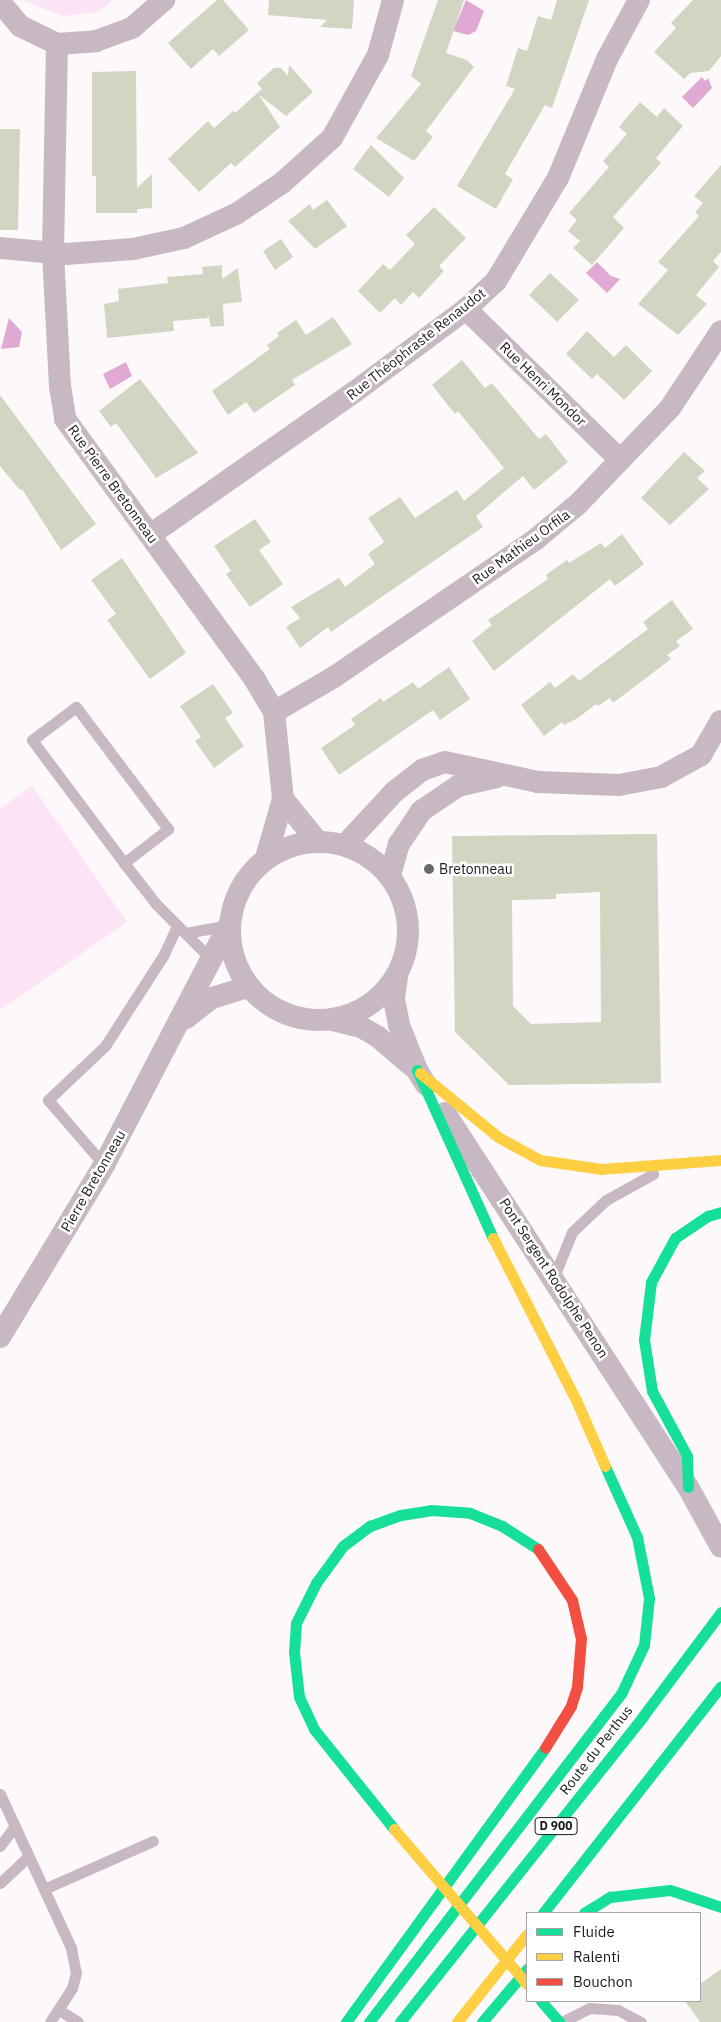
<!DOCTYPE html>
<meta charset="utf-8">
<style>
body{margin:0}
#map{position:relative;width:721px;height:2022px;overflow:hidden;background:#fdf9fb;font-family:"IBM Plex Sans",sans-serif}
div>[style]{position:absolute}
[style*='--x']{left:calc(var(--x)*1px);top:calc(var(--y)*1px);width:calc(var(--w)*1px);rotate:calc(var(--a)*1deg)}
.green>*{inset:0;background:#fce3f5}
.water>*{inset:0;background:#e0a9d3}
.building>*{inset:0;background:#d3d4c2}
.lane>*{height:11px;margin:-5.5px;padding:0 5.5px;transform-origin:5.5px;border-radius:5.5px;background:#c7b8c4}
.street>*{height:22px;margin:-11px;padding:0 11px;transform-origin:11px;border-radius:11px;background:#c7b8c4}
.street>.ring{margin:-11px;padding:0;box-sizing:content-box;background:none;border:22px solid #c7b8c4;border-radius:50%}
.fast>*{height:11px;margin:-5.5px;padding:0 5.5px;transform-origin:5.5px;border-radius:5.5px;background:#16e098}
.slow>*{height:11px;margin:-5.5px;padding:0 5.5px;transform-origin:5.5px;border-radius:5.5px;background:#ffcf43}
.jam>*{height:11px;margin:-5.5px;padding:0 5.5px;transform-origin:5.5px;border-radius:5.5px;background:#f24e42}
.slow-bridge>*{height:11px;margin:-5.5px;padding:0 5.5px;transform-origin:5.5px;border-radius:5.5px;background:#ffcf43}
.dots>*{width:14px;height:14px;translate:-50% -50%;box-sizing:border-box;border:2px solid #fff;border-radius:50%}
span{translate:-50% -50%;white-space:nowrap;text-align:center;line-height:1.15;-webkit-text-stroke:5px #fff;paint-order:stroke}
.shield-label span{padding:1px 4px;background:#fff;border:1px solid;border-radius:4px;-webkit-text-stroke-width:0}
.shield-label{font-size:12px;color:#1d191c;font-weight:700}
.street-label{font-size:14px;color:#1d191c}
.poi-label{font-size:14px;color:#1d191c}
.left{translate:0 -50%;text-align:left}
.legend{position:absolute;left:526px;top:1912px;width:175px;height:90px;box-sizing:border-box;background:#fff;border:1px solid #a5a3a4;margin:0;padding:6px 9px;list-style:none;font-size:15px;color:#1d191c}
.legend li{display:flex;align-items:center;gap:10px;height:25px}
.legend b{width:25px;border:1px solid #a5a3a4}
</style>
<div id="map">
<div class="green">
<i style="clip-path:polygon(21px 0,113px 0,99px 12px,63px 16px)"></i>
<i style="clip-path:polygon(32px 786px,127px 922px,0 1010px,0 808px)"></i>
</div>
<div class="water">
<i style="clip-path:polygon(466px 0,484px 11px,476px 31px,468px 35px,453px 31px)"></i>
<i style="clip-path:polygon(702px 77px,705px 81px,708px 78px,712px 88px,693px 108px,682px 97px)"></i>
<i style="clip-path:polygon(597px 262px,611px 276px,620px 279px,607px 293px,586px 273px)"></i>
<i style="clip-path:polygon(9px 318px,22px 332px,19px 347px,1px 349px)"></i>
<i style="clip-path:polygon(126px 362px,132px 376px,110px 389px,103px 374px)"></i>
</div>
<div class="building">
<i style="clip-path:polygon(217px 0,223px 0,249px 30px,219px 56px,213px 49px,191px 69px,168px 43px)"></i>
<i style="clip-path:polygon(269px 0,354px 0,352px 29px,320px 27px,327px 20px,268px 15px)"></i>
<i style="clip-path:polygon(438px 0,464px 0,446px 53px,467px 60px,474px 67px,426px 131px,433px 137px,414px 161px,376px 138px,421px 84px,411px 76px)"></i>
<i style="clip-path:polygon(557px 0,589px 0,552px 108px,545px 105px,505px 174px,513px 179px,496px 209px,457px 186px,515px 89px,506px 86px,518px 48px,527px 51px,538px 16px,551px 20px)"></i>
<i style="clip-path:polygon(693px 0,721px 0,721px 56px,709px 71px,690px 73px,684px 79px,654px 52px,676px 28px,671px 23px)"></i>
<i style="clip-path:polygon(289px 65px,313px 92px,286px 116px,259px 95px,280px 127px,235px 167px,231px 163px,199px 192px,168px 159px,208px 121px,214px 128px,233px 111px,235px 113px,262px 89px,257px 83px,274px 68px,281px 68px,288px 76px)"></i>
<i style="clip-path:polygon(136px 71px,137px 188px,152px 174px,152px 208px,137px 209px,137px 213px,96px 213px,96px 176px,92px 176px,92px 72px)"></i>
<i style="clip-path:polygon(640px 102px,657px 117px,664px 108px,683px 126px,656px 158px,661px 163px,613px 217px,624px 228px,592px 265px,573px 248px,580px 241px,568px 231px,577px 220px,569px 213px,609px 167px,603px 161px,627px 134px,619px 127px)"></i>
<i style="clip-path:polygon(0 129px,20px 129px,18px 230px,0 230px)"></i>
<i style="clip-path:polygon(371px 145px,404px 178px,389px 197px,353px 169px)"></i>
<i style="clip-path:polygon(721px 165px,721px 252px,713px 261px,719px 267px,696px 295px,707px 304px,678px 335px,638px 304px,668px 270px,658px 262px,699px 216px,695px 212px,703px 203px,694px 196px)"></i>
<i style="clip-path:polygon(327px 200px,347px 226px,315px 249px,288px 221px,310px 204px,313px 210px)"></i>
<i style="clip-path:polygon(434px 207px,466px 238px,439px 266px,444px 271px,419px 298px,413px 292px,401px 305px,395px 298px,380px 313px,358px 291px,383px 264px,390px 270px,415px 244px,406px 235px)"></i>
<i style="clip-path:polygon(281px 239px,293px 257px,275px 270px,263px 251px)"></i>
<i style="clip-path:polygon(222px 265px,222px 279px,238px 268px,242px 302px,223px 304px,224px 326px,211px 327px,207px 311px,208px 318px,173px 321px,174px 331px,107px 338px,104px 304px,119px 301px,118px 289px,168px 283px,167px 277px,203px 274px,202px 267px)"></i>
<i style="clip-path:polygon(550px 273px,579px 300px,557px 322px,529px 295px)"></i>
<i style="clip-path:polygon(333px 317px,352px 344px,292px 380px,295px 385px,254px 413px,246px 402px,228px 415px,212px 391px,270px 349px,267px 345px,279px 336px,277px 333px,296px 320px,306px 335px)"></i>
<i style="clip-path:polygon(587px 331px,614px 357px,626px 345px,652px 371px,624px 400px,597px 374px,592px 379px,566px 354px)"></i>
<i style="clip-path:polygon(462px 360px,485px 388px,492px 383px,539px 439px,546px 434px,568px 462px,534px 490px,523px 476px,476px 516px,483px 527px,331px 632px,328px 627px,300px 648px,286px 627px,300px 618px,291px 607px,339px 578px,345px 587px,375px 564px,368px 554px,384px 542px,368px 518px,400px 497px,415px 518px,457px 490px,464px 501px,504px 468px,458px 411px,455px 414px,432px 385px)"></i>
<i style="clip-path:polygon(140px 379px,198px 453px,156px 478px,116px 423px,111px 427px,99px 411px)"></i>
<i style="clip-path:polygon(0 395px,96px 524px,61px 550px,22px 489px,20px 490px,0 466px)"></i>
<i style="clip-path:polygon(684px 452px,705px 471px,697px 478px,709px 489px,670px 525px,641px 498px)"></i>
<i style="clip-path:polygon(255px 519px,271px 542px,259px 550px,283px 584px,250px 607px,226px 574px,231px 571px,214px 546px)"></i>
<i style="clip-path:polygon(622px 534px,644px 564px,615px 586px,610px 579px,494px 671px,472px 641px,492px 625px,488px 620px,548px 579px,546px 575px,567px 560px,569px 563px,601px 543px,605px 548px)"></i>
<i style="clip-path:polygon(122px 558px,186px 653px,150px 679px,107px 620px,116px 614px,91px 580px)"></i>
<i style="clip-path:polygon(672px 600px,693px 629px,676px 641px,680px 646px,667px 655px,671px 659px,613px 703px,610px 698px,598px 706px,596px 704px,578px 718px,564px 725px,562px 722px,544px 736px,521px 705px,550px 682px,555px 688px,573px 674px,579px 681px,648px 629px,643px 622px)"></i>
<i style="clip-path:polygon(449px 667px,470px 699px,440px 720px,433px 710px,339px 775px,321px 748px,355px 725px,351px 719px,381px 698px,383px 702px,413px 682px,418px 689px)"></i>
<i style="clip-path:polygon(213px 684px,233px 713px,225px 718px,244px 746px,214px 768px,195px 741px,201px 737px,180px 706px)"></i>
<i style="clip-path:polygon(evenodd,657px 834px,661px 1083px,509px 1085px,455px 1032px,452px 836px,657px 834px,600px 892px,601px 1022px,531px 1024px,513px 1006px,512px 900px,556px 899px,556px 894px,600px 892px)"></i>
<i style="clip-path:polygon(721px 1969px,721px 2022px,700px 2022px,685px 2001px,700px 2001px,700px 1984px)"></i>
</div>
<div class="lane">
<i style="--x:124;--y:863;--w:56;--a:-37.7"></i>
<i style="--x:168;--y:829;--w:153;--a:-127"></i>
<i style="--x:76;--y:707;--w:55;--a:143.1"></i>
<i style="--x:32;--y:740;--w:154;--a:53.2"></i>
<i style="--x:124;--y:863;--w:52;--a:52"></i>
<i style="--x:156;--y:904;--w:79;--a:45"></i>
<i style="--x:186;--y:933;--w:44;--a:-10.5"></i>
<i style="--x:104;--y:1165;--w:86;--a:-130.7"></i>
<i style="--x:48;--y:1100;--w:79;--a:-43.5"></i>
<i style="--x:105;--y:1046;--w:107;--a:-57.2"></i>
<i style="--x:163;--y:956;--w:33;--a:-65"></i>
<i style="--x:554;--y:1277;--w:48;--a:-68.2"></i>
<i style="--x:572;--y:1232;--w:47;--a:-43.3"></i>
<i style="--x:606;--y:1200;--w:54;--a:-29"></i>
<i style="--x:0;--y:1794;--w:170;--a:65.2"></i>
<i style="--x:71;--y:1948;--w:25;--a:79"></i>
<i style="--x:76;--y:1973;--w:16;--a:105"></i>
<i style="--x:72;--y:1988;--w:40;--a:122.9"></i>
<i style="--x:0;--y:1846;--w:25;--a:-53"></i>
<i style="--x:0;--y:1883;--w:38;--a:-43"></i>
<i style="--x:44;--y:1889;--w:119;--a:-23.8"></i>
<i style="--x:59;--y:2010;--w:22;--a:32"></i>
<i style="--x:562;--y:2022;--w:31;--a:-27"></i>
<i style="--x:590;--y:2008;--w:28;--a:4"></i>
<i style="--x:618;--y:2010;--w:26;--a:28"></i>
</div>
<div class="street">
<i style="--x:0;--y:2;--w:31;--a:50"></i>
<i style="--x:20;--y:26;--w:41;--a:25.9"></i>
<i style="--x:57;--y:44;--w:39;--a:-4"></i>
<i style="--x:96;--y:41;--w:38;--a:-20"></i>
<i style="--x:132;--y:28;--w:43;--a:-41.2"></i>
<i style="--x:57;--y:44;--w:209;--a:91.1"></i>
<i style="--x:53;--y:253;--w:133;--a:87"></i>
<i style="--x:60;--y:386;--w:33;--a:81"></i>
<i style="--x:65;--y:419;--w:323;--a:53.9"></i>
<i style="--x:255;--y:680;--w:37;--a:59"></i>
<i style="--x:274;--y:712;--w:87;--a:84.1"></i>
<i style="--x:283;--y:799;--w:61;--a:106.1"></i>
<i style="--x:0;--y:248;--w:66;--a:5.2"></i>
<i style="--x:66;--y:254;--w:67;--a:-4.3"></i>
<i style="--x:133;--y:249;--w:52;--a:-12.2"></i>
<i style="--x:184;--y:238;--w:57;--a:-24.8"></i>
<i style="--x:236;--y:214;--w:55;--a:-34"></i>
<i style="--x:282;--y:183;--w:67;--a:-42"></i>
<i style="--x:332;--y:138;--w:95;--a:-61"></i>
<i style="--x:378;--y:55;--w:57;--a:-74.7"></i>
<i style="--x:466;--y:309;--w:216;--a:44.4"></i>
<i style="--x:150;--y:535;--w:248;--a:-35"></i>
<i style="--x:353;--y:393;--w:141;--a:-36.6"></i>
<i style="--x:466;--y:309;--w:41;--a:-43"></i>
<i style="--x:496;--y:281;--w:120;--a:-59"></i>
<i style="--x:558;--y:178;--w:129;--a:-67.6"></i>
<i style="--x:607;--y:59;--w:67;--a:-61.5"></i>
<i style="--x:274;--y:712;--w:69;--a:-30.3"></i>
<i style="--x:334;--y:677;--w:245;--a:-34.3"></i>
<i style="--x:536;--y:539;--w:55;--a:-39.8"></i>
<i style="--x:578;--y:504;--w:133;--a:-46.2"></i>
<i style="--x:670;--y:408;--w:92;--a:-56.5"></i>
<i style="--x:283;--y:799;--w:54;--a:51"></i>
<i class="ring" style="left:230px;top:842px;width:156px;height:156px"></i>
<i style="--x:345;--y:845;--w:72;--a:-47.2"></i>
<i style="--x:394;--y:792;--w:36;--a:-38"></i>
<i style="--x:422;--y:770;--w:24;--a:-19"></i>
<i style="--x:445;--y:762;--w:95;--a:12.1"></i>
<i style="--x:538;--y:782;--w:81;--a:2.1"></i>
<i style="--x:619;--y:785;--w:43;--a:-10.8"></i>
<i style="--x:661;--y:777;--w:46;--a:-28.8"></i>
<i style="--x:701;--y:755;--w:39;--a:-60"></i>
<i style="--x:390;--y:875;--w:32;--a:-74"></i>
<i style="--x:399;--y:844;--w:40;--a:-56"></i>
<i style="--x:421;--y:811;--w:45;--a:-34"></i>
<i style="--x:458;--y:786;--w:40;--a:-13"></i>
<i style="--x:397;--y:977;--w:22;--a:98"></i>
<i style="--x:394;--y:999;--w:26;--a:79"></i>
<i style="--x:399;--y:1025;--w:48;--a:68.2"></i>
<i style="--x:417;--y:1070;--w:17;--a:59"></i>
<i style="--x:186;--y:1018;--w:33;--a:-38"></i>
<i style="--x:212;--y:998;--w:39;--a:-17"></i>
<i style="--x:333;--y:1020;--w:29;--a:14"></i>
<i style="--x:361;--y:1027;--w:20;--a:30"></i>
<i style="--x:378;--y:1037;--w:45;--a:40.5"></i>
<i style="--x:445;--y:1113;--w:446;--a:57"></i>
<i style="--x:688;--y:1487;--w:68;--a:61.2"></i>
<i style="--x:0;--y:1337;--w:201;--a:-58.8"></i>
<i style="--x:104;--y:1165;--w:271;--a:-62.5"></i>
</div>
<div class="fast">
<i style="--x:417;--y:1070;--w:184;--a:65.7"></i>
<i style="--x:688;--y:1487;--w:31;--a:-92"></i>
<i style="--x:687;--y:1456;--w:74;--a:-118.3"></i>
<i style="--x:652;--y:1391;--w:52;--a:-98.9"></i>
<i style="--x:644;--y:1340;--w:58;--a:-83.1"></i>
<i style="--x:651;--y:1282;--w:50;--a:-61.4"></i>
<i style="--x:675;--y:1238;--w:40;--a:-34"></i>
<i style="--x:708;--y:1216;--w:14;--a:-17"></i>
<i style="--x:394;--y:1829;--w:128;--a:-128.7"></i>
<i style="--x:314;--y:1729;--w:35;--a:-115"></i>
<i style="--x:299;--y:1697;--w:45;--a:-96.3"></i>
<i style="--x:294;--y:1652;--w:29;--a:-86"></i>
<i style="--x:296;--y:1623;--w:45;--a:-63.4"></i>
<i style="--x:316;--y:1583;--w:46;--a:-53.9"></i>
<i style="--x:343;--y:1546;--w:34;--a:-37"></i>
<i style="--x:370;--y:1526;--w:33;--a:-20"></i>
<i style="--x:401;--y:1515;--w:30;--a:-9"></i>
<i style="--x:431;--y:1510;--w:39;--a:4"></i>
<i style="--x:470;--y:1513;--w:35;--a:22"></i>
<i style="--x:502;--y:1526;--w:43;--a:32.6"></i>
<i style="--x:543;--y:1913;--w:288;--a:-51.9"></i>
<i style="--x:584;--y:1913;--w:31;--a:-32"></i>
<i style="--x:610;--y:1897;--w:60;--a:-6.7"></i>
<i style="--x:670;--y:1890;--w:54;--a:18.4"></i>
<i style="--x:541;--y:2001;--w:28;--a:49"></i>
<i style="--x:346;--y:2022;--w:339;--a:-54"></i>
<i style="--x:369;--y:2022;--w:414;--a:-52.5"></i>
<i style="--x:621;--y:1694;--w:54;--a:-64.9"></i>
<i style="--x:644;--y:1645;--w:47;--a:-83.9"></i>
<i style="--x:649;--y:1598;--w:62;--a:-101.1"></i>
<i style="--x:637;--y:1537;--w:78;--a:-114.3"></i>
<i style="--x:400;--y:2022;--w:391;--a:-51.5"></i>
<i style="--x:643;--y:1716;--w:130;--a:-53.1"></i>
<i style="--x:482;--y:2022;--w:70;--a:-49.7"></i>
</div>
<div class="slow">
<i style="--x:420;--y:1073;--w:101;--a:39.4"></i>
<i style="--x:498;--y:1137;--w:48;--a:28.7"></i>
<i style="--x:540;--y:1160;--w:62;--a:8.4"></i>
<i style="--x:601;--y:1169;--w:120;--a:-4.3"></i>
<i style="--x:493;--y:1238;--w:182;--a:62.9"></i>
<i style="--x:576;--y:1400;--w:72;--a:66.3"></i>
<i style="--x:457;--y:2022;--w:112;--a:-51.5"></i>
</div>
<div class="jam">
<i style="--x:538;--y:1549;--w:61;--a:56.3"></i>
<i style="--x:572;--y:1600;--w:39;--a:77"></i>
<i style="--x:581;--y:1638;--w:49;--a:94.7"></i>
<i style="--x:577;--y:1687;--w:20;--a:108"></i>
<i style="--x:571;--y:1706;--w:49;--a:121.8"></i>
</div>
<div class="slow-bridge">
<i style="--x:394;--y:1829;--w:204;--a:49.4"></i>
</div>
<div class="dots">
<i style="left:429px;top:869px;background:#6b676a"></i>
</div>
<div class="shield-label">
<span style="left:556px;top:1826px">D 900</span>
</div>
<div class="street-label">
<span style="left:416px;top:344px;rotate:-38deg">Rue Théophraste Renaudot</span>
<span style="left:543px;top:384px;rotate:44deg">Rue Henri Mondor</span>
<span style="left:113px;top:484px;rotate:54deg">Rue Pierre Bretonneau</span>
<span style="left:521px;top:547px;rotate:-36deg">Rue Mathieu Orfila</span>
<span style="left:93px;top:1181px;rotate:-60deg">Pierre Bretonneau</span>
<span style="left:554px;top:1278px;rotate:57deg">Pont Sergent Rodolphe Penon</span>
<span style="left:596px;top:1750px;rotate:-52deg">Route du Perthus</span>
</div>
<div class="poi-label">
<span class="left" style="left:439px;top:869px">Bretonneau</span>
</div>
<ul class="legend">
<li><b style="height:6px;background:#16e098"></b>Fluide</li>
<li><b style="height:6px;background:#ffcf43"></b>Ralenti</li>
<li><b style="height:6px;background:#f24e42"></b>Bouchon</li>
</ul>
</div>
